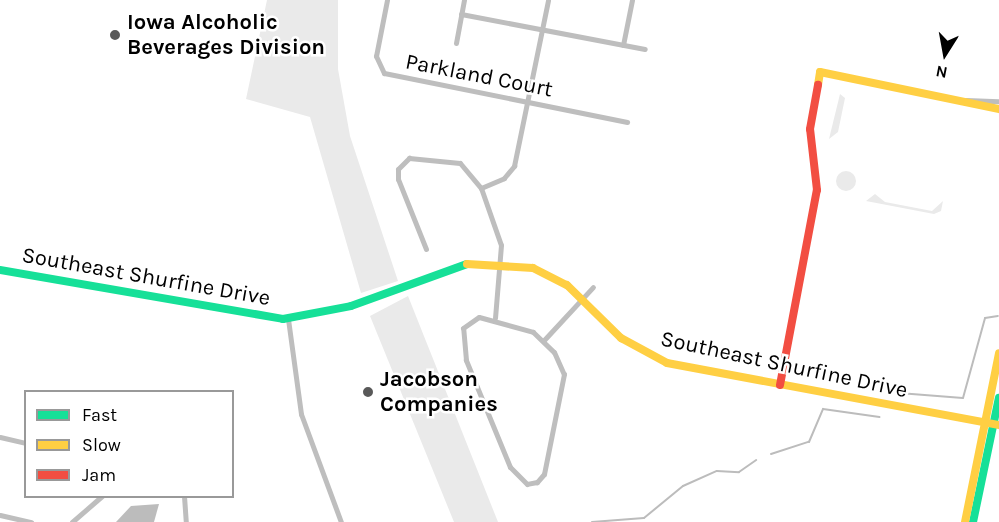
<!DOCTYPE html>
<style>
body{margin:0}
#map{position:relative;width:999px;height:522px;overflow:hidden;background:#fff;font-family:Karla,sans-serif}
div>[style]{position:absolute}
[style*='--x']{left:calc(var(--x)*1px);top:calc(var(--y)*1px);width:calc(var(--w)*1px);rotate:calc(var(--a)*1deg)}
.green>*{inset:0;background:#eaeaea}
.round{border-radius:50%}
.water>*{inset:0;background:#bcbcbc}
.stream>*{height:2px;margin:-1px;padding:0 1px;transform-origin:1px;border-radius:1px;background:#bcbcbc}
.street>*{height:5px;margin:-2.5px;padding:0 2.5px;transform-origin:2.5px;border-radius:2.5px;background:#bebebe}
.fast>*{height:8px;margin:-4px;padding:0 4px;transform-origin:4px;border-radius:4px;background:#16e098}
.slow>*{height:8px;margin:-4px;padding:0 4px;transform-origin:4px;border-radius:4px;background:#ffcf43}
.jam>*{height:8px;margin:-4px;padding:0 4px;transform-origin:4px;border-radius:4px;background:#f24e42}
.dots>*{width:16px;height:16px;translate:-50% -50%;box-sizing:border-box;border:3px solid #fff;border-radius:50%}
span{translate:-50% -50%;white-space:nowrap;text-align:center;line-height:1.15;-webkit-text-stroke:5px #fff;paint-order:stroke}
.poi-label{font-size:22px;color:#000;font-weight:700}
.left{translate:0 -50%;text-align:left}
.street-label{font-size:22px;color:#000}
.legend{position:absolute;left:24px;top:390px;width:210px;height:108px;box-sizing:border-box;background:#fff;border:2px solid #999;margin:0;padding:8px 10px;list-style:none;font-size:18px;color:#000}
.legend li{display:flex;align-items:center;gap:12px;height:30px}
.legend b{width:30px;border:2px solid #999}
.north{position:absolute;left:915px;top:24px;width:60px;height:60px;-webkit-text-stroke:4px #fff;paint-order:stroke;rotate:191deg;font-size:16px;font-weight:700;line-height:24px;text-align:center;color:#000}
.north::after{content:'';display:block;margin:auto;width:21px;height:27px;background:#000;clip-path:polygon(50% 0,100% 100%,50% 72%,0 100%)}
</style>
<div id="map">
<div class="green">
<i style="clip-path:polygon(267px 0,338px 0,338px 69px,350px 136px,398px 281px,361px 293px,310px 117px,246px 99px)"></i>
<i style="clip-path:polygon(840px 94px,845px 98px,838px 132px,829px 139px)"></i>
<i class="round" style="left:836px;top:171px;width:20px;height:20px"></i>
<i style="clip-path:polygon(875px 194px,885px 202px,932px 211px,943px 201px,941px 211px,934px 214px,866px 201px)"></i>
<i style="clip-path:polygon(408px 296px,498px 522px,454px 522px,370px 316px)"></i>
</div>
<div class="water">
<i style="clip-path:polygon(159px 504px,154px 522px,116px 522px,131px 506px)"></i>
</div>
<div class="stream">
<i style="--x:899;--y:393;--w:64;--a:4.5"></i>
<i style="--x:963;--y:398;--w:83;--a:-74.6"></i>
<i style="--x:985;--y:318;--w:13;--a:-9"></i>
<i style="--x:771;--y:454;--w:40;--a:-18"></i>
<i style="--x:809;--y:442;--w:36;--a:-67"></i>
<i style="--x:823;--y:409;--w:57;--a:8.1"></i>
<i style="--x:592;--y:522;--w:52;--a:-4.4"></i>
<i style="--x:644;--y:518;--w:50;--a:-39.4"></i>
<i style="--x:683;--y:486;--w:37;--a:-24"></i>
<i style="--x:717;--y:471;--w:22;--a:3"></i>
<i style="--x:739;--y:472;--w:21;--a:-35"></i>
</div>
<div class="street">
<i style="--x:387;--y:0;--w:57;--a:101.1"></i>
<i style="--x:376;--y:56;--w:19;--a:65"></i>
<i style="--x:384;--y:73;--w:248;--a:11.4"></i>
<i style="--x:461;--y:14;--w:187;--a:10.8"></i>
<i style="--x:456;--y:43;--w:44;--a:-79.5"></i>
<i style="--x:623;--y:45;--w:46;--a:-78.7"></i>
<i style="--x:966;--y:100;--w:33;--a:2"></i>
<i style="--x:481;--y:188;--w:25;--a:-23"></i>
<i style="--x:504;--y:178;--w:16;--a:-50"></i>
<i style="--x:514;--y:166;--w:169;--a:-78.4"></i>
<i style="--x:426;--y:249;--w:75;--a:-111.8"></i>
<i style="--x:398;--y:179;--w:10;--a:-90"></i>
<i style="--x:398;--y:169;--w:16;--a:-45"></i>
<i style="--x:409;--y:158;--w:51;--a:5.6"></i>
<i style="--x:460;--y:163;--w:33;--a:50"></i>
<i style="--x:481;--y:188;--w:60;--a:70.7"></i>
<i style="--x:501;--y:245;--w:73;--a:94.7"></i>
<i style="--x:479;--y:317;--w:56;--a:15.5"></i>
<i style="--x:533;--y:332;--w:29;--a:44"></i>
<i style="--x:554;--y:352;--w:24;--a:66"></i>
<i style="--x:564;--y:374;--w:102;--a:101.3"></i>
<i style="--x:544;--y:474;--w:11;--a:131"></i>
<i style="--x:537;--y:482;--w:10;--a:169"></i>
<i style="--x:527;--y:484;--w:24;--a:-135"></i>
<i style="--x:510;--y:467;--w:116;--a:-112.4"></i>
<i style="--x:466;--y:360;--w:32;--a:-95"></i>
<i style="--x:463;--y:328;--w:19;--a:-35"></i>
<i style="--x:288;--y:319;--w:96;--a:82.2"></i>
<i style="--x:301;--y:414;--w:115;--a:69.7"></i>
<i style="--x:544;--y:340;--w:72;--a:-47.2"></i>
<i style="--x:0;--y:437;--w:27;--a:13"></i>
<i style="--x:184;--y:496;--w:26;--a:86"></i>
<i style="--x:0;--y:515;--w:32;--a:13"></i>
<i style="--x:72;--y:522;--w:40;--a:-41"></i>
</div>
<div class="fast">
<i style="--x:0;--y:270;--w:287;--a:9.8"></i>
<i style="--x:283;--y:319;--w:69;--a:-10.8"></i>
<i style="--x:351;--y:306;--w:123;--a:-19.9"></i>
<i style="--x:973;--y:522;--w:127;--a:-78.2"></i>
</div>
<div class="slow">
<i style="--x:818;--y:85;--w:13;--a:-81"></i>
<i style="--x:820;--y:72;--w:183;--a:11.7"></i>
<i style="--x:467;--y:264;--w:66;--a:3.5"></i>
<i style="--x:533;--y:268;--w:38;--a:27"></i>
<i style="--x:567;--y:285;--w:76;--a:44.5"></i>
<i style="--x:621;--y:338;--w:52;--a:28.5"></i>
<i style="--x:667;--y:363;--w:338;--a:10.6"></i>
<i style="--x:965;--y:522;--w:172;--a:-78.6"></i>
</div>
<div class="jam">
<i style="--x:780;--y:385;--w:198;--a:-79.3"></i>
<i style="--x:817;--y:190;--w:61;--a:-96.5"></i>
<i style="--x:810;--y:129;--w:45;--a:-79.7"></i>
</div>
<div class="dots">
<i style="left:115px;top:35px;background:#595959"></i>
<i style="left:368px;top:392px;background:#595959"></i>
</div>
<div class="poi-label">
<span class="left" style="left:127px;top:35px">Iowa Alcoholic<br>Beverages Division</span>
<span class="left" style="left:380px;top:392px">Jacobson<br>Companies</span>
</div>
<div class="street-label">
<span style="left:479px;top:76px;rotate:11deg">Parkland Court</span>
<span style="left:146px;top:277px;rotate:10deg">Southeast Shurfine Drive</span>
<span style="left:784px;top:365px;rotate:12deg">Southeast Shurfine Drive</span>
</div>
<ul class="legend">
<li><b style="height:8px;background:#16e098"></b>Fast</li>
<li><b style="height:8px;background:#ffcf43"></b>Slow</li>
<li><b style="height:8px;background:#f24e42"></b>Jam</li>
</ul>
<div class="north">N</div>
</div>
